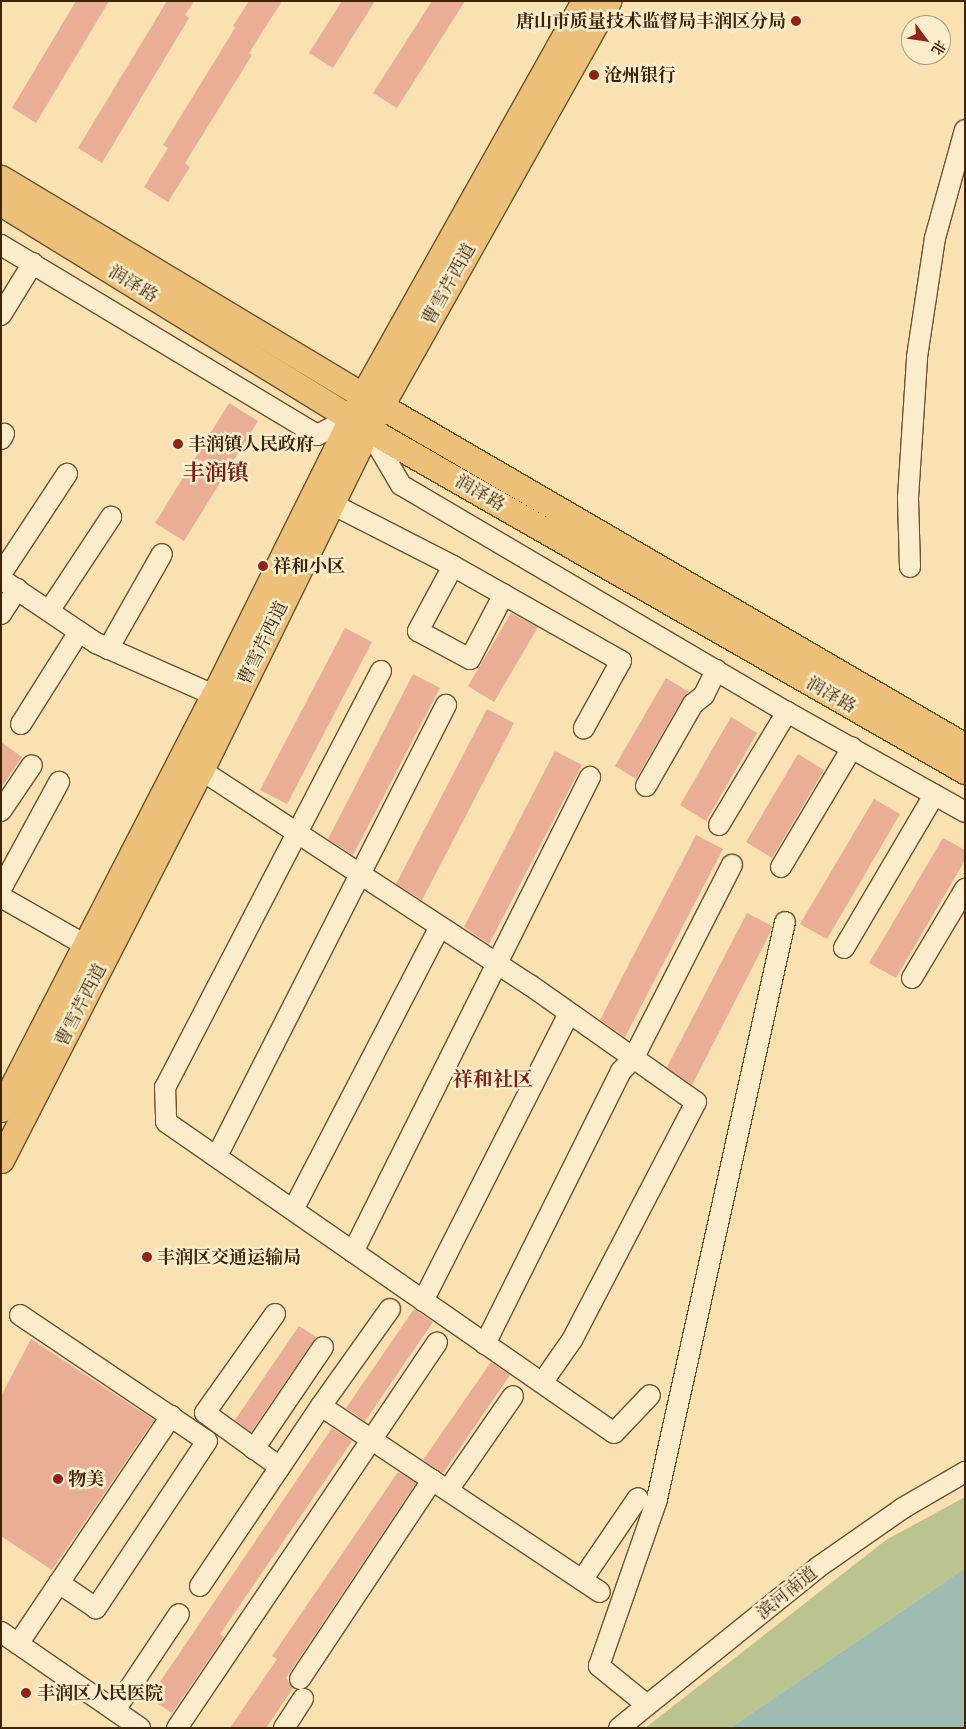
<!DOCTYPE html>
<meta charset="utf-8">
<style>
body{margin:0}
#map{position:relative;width:966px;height:1729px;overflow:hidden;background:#f9e1b1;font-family:"IM FELL Great Primer","Noto Serif SC",serif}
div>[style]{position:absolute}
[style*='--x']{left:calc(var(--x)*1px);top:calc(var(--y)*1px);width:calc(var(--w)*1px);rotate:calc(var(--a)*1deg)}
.green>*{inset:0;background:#bbc38e}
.water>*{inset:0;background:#9fbcb3}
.building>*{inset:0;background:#e9ae95}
.roads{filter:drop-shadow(1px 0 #6c532f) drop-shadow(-1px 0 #6c532f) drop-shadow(0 1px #6c532f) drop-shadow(0 -1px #6c532f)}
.minor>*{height:20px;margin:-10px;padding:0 10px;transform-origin:10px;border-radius:10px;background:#fbeccc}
.major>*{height:25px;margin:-12.5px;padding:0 12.5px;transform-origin:12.5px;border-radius:12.5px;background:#ecc078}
.dots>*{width:14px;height:14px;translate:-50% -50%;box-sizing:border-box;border:2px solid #fbeccc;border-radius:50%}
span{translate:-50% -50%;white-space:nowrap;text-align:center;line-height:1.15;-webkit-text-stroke:5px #fbeccc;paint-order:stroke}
.poi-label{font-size:18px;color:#3d2404;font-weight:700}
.right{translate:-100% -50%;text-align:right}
.left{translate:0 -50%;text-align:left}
.street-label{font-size:18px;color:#3d2404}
.quarter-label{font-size:20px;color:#7a1f14;font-weight:700}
.district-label{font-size:22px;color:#7a1f14;font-weight:700}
.frame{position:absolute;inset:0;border:2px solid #3d2404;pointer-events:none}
.north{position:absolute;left:901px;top:15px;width:50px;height:50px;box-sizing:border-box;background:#fbeccc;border:1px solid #af9c7c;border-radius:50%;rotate:121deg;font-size:14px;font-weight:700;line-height:20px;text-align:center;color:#3d2404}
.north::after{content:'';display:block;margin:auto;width:18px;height:22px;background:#8f2418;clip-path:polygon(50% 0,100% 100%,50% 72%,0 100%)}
</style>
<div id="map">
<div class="green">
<i style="clip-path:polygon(965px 1497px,965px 1568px,730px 1728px,645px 1728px,886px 1540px)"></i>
</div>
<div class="water">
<i style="clip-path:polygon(965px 1568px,965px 1728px,730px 1728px)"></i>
</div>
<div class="building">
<i style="clip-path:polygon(76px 1px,109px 1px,36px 123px,12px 108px)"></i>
<i style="clip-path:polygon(167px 1px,194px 1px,185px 15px,189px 18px,102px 163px,78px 148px)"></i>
<i style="clip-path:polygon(249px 1px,282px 1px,249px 53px,252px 55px,185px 163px,190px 167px,168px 202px,144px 187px,168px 148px,163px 145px,235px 28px,233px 26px)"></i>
<i style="clip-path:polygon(342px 1px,375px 1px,333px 68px,309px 53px)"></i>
<i style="clip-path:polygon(432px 1px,465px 1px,397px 108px,373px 93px)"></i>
<i style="clip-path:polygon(229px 403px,258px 421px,184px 541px,155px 523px)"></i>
<i style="clip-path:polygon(511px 613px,538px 627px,494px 702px,468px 686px)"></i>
<i style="clip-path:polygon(345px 628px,372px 642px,287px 804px,260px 790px)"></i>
<i style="clip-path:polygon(413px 674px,440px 688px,353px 855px,328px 839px)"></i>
<i style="clip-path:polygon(666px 678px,689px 692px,683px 698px,636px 779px,615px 766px)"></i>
<i style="clip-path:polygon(487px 709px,514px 723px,422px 900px,396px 884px)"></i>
<i style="clip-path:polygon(731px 717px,757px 733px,706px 821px,680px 805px)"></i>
<i style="clip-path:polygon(1px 742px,22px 757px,1px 788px)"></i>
<i style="clip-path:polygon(555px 751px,582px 765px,489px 944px,464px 927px)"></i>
<i style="clip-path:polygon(798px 754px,824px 770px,772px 858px,746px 842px)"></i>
<i style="clip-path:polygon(874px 799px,900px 814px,827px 939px,800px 924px)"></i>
<i style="clip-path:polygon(696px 835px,723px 849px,625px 1037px,600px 1020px)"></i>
<i style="clip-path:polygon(943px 838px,965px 850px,965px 860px,896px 978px,869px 963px)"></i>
<i style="clip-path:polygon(747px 913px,772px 926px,770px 933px,692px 1085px,667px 1067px)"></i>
<i style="clip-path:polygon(414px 1309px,433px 1322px,365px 1421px,346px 1408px)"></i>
<i style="clip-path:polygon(299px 1326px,316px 1337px,251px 1432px,235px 1420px)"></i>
<i style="clip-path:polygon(31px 1339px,154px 1420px,52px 1570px,1px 1536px,1px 1396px)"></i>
<i style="clip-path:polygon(491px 1362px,510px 1375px,443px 1473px,423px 1460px)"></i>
<i style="clip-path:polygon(332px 1428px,352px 1441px,220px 1634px,224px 1637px,172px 1713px,149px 1698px)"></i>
<i style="clip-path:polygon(398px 1472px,416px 1483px,286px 1678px,293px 1688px,266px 1728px,230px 1728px,277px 1659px,272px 1656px)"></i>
</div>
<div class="roads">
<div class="minor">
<i style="--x:1;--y:245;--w:369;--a:31"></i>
<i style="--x:317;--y:435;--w:39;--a:-27"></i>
<i style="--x:1;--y:315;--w:61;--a:-58.4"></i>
<i style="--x:368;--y:429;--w:65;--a:59.5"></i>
<i style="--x:401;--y:485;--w:448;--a:30.5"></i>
<i style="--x:787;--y:712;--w:204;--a:29.3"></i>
<i style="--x:1;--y:439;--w:6;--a:-59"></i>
<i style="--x:332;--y:504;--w:136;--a:27.1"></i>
<i style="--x:453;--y:566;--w:193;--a:29.5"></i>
<i style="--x:621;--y:661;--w:77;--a:118.9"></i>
<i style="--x:453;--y:566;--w:74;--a:118.3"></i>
<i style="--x:418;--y:631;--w:59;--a:28.3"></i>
<i style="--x:470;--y:659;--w:73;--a:-62.4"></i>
<i style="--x:910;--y:567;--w:69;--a:-91.7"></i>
<i style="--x:908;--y:498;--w:141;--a:-86.3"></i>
<i style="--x:917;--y:357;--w:120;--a:-81.4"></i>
<i style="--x:935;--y:238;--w:112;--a:-74.5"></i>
<i style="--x:1;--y:574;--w:120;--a:-56.6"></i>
<i style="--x:1;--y:579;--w:115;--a:34"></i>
<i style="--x:96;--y:643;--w:129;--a:23.8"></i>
<i style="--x:49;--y:611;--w:113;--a:-56.6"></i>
<i style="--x:1;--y:614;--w:30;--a:-57"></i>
<i style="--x:108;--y:649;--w:109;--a:-60.4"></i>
<i style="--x:381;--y:671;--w:469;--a:117.4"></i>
<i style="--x:165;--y:1087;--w:35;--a:88"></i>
<i style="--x:166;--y:1122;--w:545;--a:34.77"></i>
<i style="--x:614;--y:1433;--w:52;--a:-46.5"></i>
<i style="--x:21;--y:724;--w:109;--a:-57.8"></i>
<i style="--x:201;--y:770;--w:393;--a:33.2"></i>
<i style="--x:530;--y:985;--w:203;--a:35.2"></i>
<i style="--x:696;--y:1102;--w:268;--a:117.5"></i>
<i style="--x:572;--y:1340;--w:52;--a:124.9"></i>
<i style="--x:646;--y:786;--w:95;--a:-60.2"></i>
<i style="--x:693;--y:704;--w:14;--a:-39"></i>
<i style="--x:704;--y:695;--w:28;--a:-64"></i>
<i style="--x:1;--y:811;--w:55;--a:-56"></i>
<i style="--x:719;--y:825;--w:132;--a:-59"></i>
<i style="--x:781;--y:867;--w:139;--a:-59.2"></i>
<i style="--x:1;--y:889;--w:122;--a:-61.5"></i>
<i style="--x:1;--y:897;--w:97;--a:29.7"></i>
<i style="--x:844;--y:948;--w:178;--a:-59.5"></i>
<i style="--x:912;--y:978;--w:104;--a:-59.2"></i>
<i style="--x:217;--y:1156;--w:506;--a:-63.08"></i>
<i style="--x:293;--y:1210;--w:319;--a:-62.6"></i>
<i style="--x:353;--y:1252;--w:531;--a:-63.48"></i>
<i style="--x:423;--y:1301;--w:323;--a:-63.1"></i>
<i style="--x:275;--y:1314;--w:121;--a:125.3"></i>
<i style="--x:205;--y:1413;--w:92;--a:35.8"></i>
<i style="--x:20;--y:1315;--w:225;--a:34"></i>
<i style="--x:207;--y:1441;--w:201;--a:123.6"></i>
<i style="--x:96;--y:1608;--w:45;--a:-146"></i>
<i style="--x:485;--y:1344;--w:305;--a:-63.5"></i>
<i style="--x:621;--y:1071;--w:17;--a:-45"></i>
<i style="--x:633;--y:1059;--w:218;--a:-63"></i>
<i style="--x:321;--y:1406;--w:335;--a:33.7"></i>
<i style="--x:254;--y:1449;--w:123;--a:-55.9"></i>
<i style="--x:448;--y:1490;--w:114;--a:-55.3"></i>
<i style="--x:582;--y:1580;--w:99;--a:-55.7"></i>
<i style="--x:200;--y:1586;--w:217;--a:-56.1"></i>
<i style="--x:321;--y:1406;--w:119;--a:-54.6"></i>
<i style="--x:1;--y:1632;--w:169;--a:34.6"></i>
<i style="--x:18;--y:1644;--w:275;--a:-56.1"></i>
<i style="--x:300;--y:1679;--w:239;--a:-56.4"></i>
<i style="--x:647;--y:1705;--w:62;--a:-140.9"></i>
<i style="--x:599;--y:1666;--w:177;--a:-70.8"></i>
<i style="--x:657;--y:1499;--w:591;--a:-77.49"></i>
<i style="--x:115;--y:1710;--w:115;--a:-56.3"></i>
<i style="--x:177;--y:1728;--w:465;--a:-56"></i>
<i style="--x:284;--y:1728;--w:35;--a:-57"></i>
<i style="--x:619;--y:1728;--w:255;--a:-38.9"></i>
<i style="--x:817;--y:1568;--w:105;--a:-34.9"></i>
<i style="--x:903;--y:1508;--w:72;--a:-30.1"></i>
</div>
<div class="major">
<i style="--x:1;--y:178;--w:443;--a:31"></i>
<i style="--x:381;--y:406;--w:676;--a:30.21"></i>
<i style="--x:1;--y:203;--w:431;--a:31.6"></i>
<i style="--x:368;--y:429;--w:688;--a:29.81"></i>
<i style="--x:1;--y:1109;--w:466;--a:-62.8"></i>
<i style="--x:214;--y:695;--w:335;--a:-63.6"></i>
<i style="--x:363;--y:395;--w:452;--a:-60.7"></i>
<i style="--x:1;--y:1160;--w:438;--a:-62.9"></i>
<i style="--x:201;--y:770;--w:380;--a:-63.9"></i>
<i style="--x:368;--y:429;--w:491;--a:-60.7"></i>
</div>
</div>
<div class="dots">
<i style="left:796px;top:21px;background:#8f2418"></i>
<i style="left:594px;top:75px;background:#8f2418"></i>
<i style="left:178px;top:444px;background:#8f2418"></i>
<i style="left:263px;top:566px;background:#8f2418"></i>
<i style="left:147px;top:1257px;background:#8f2418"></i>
<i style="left:58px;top:1479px;background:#8f2418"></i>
<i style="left:26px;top:1693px;background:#8f2418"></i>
</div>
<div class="poi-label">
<span class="right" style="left:786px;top:21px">唐山市质量技术监督局丰润区分局</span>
<span class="left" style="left:604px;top:75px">沧州银行</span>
<span class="left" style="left:188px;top:444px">丰润镇人民政府</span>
<span class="left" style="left:273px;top:566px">祥和小区</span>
<span class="left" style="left:157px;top:1257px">丰润区交通运输局</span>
<span class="left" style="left:68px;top:1479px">物美</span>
<span class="left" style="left:37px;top:1693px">丰润区人民医院</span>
</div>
<div class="street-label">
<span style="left:133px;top:284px;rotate:31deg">润泽路</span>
<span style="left:449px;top:284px;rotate:-61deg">曹雪芹西道</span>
<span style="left:480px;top:493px;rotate:30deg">润泽路</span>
<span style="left:263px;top:643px;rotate:-64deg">曹雪芹西道</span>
<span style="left:831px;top:695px;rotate:30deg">润泽路</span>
<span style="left:81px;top:1005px;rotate:-63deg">曹雪芹西道</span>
<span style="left:787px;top:1593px;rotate:-39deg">滨河南道</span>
</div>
<div class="quarter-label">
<span style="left:493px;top:1079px">祥和社区</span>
</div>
<div class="district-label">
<span style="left:216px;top:473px">丰润镇</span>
</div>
<div class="frame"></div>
<div class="north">北</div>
</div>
